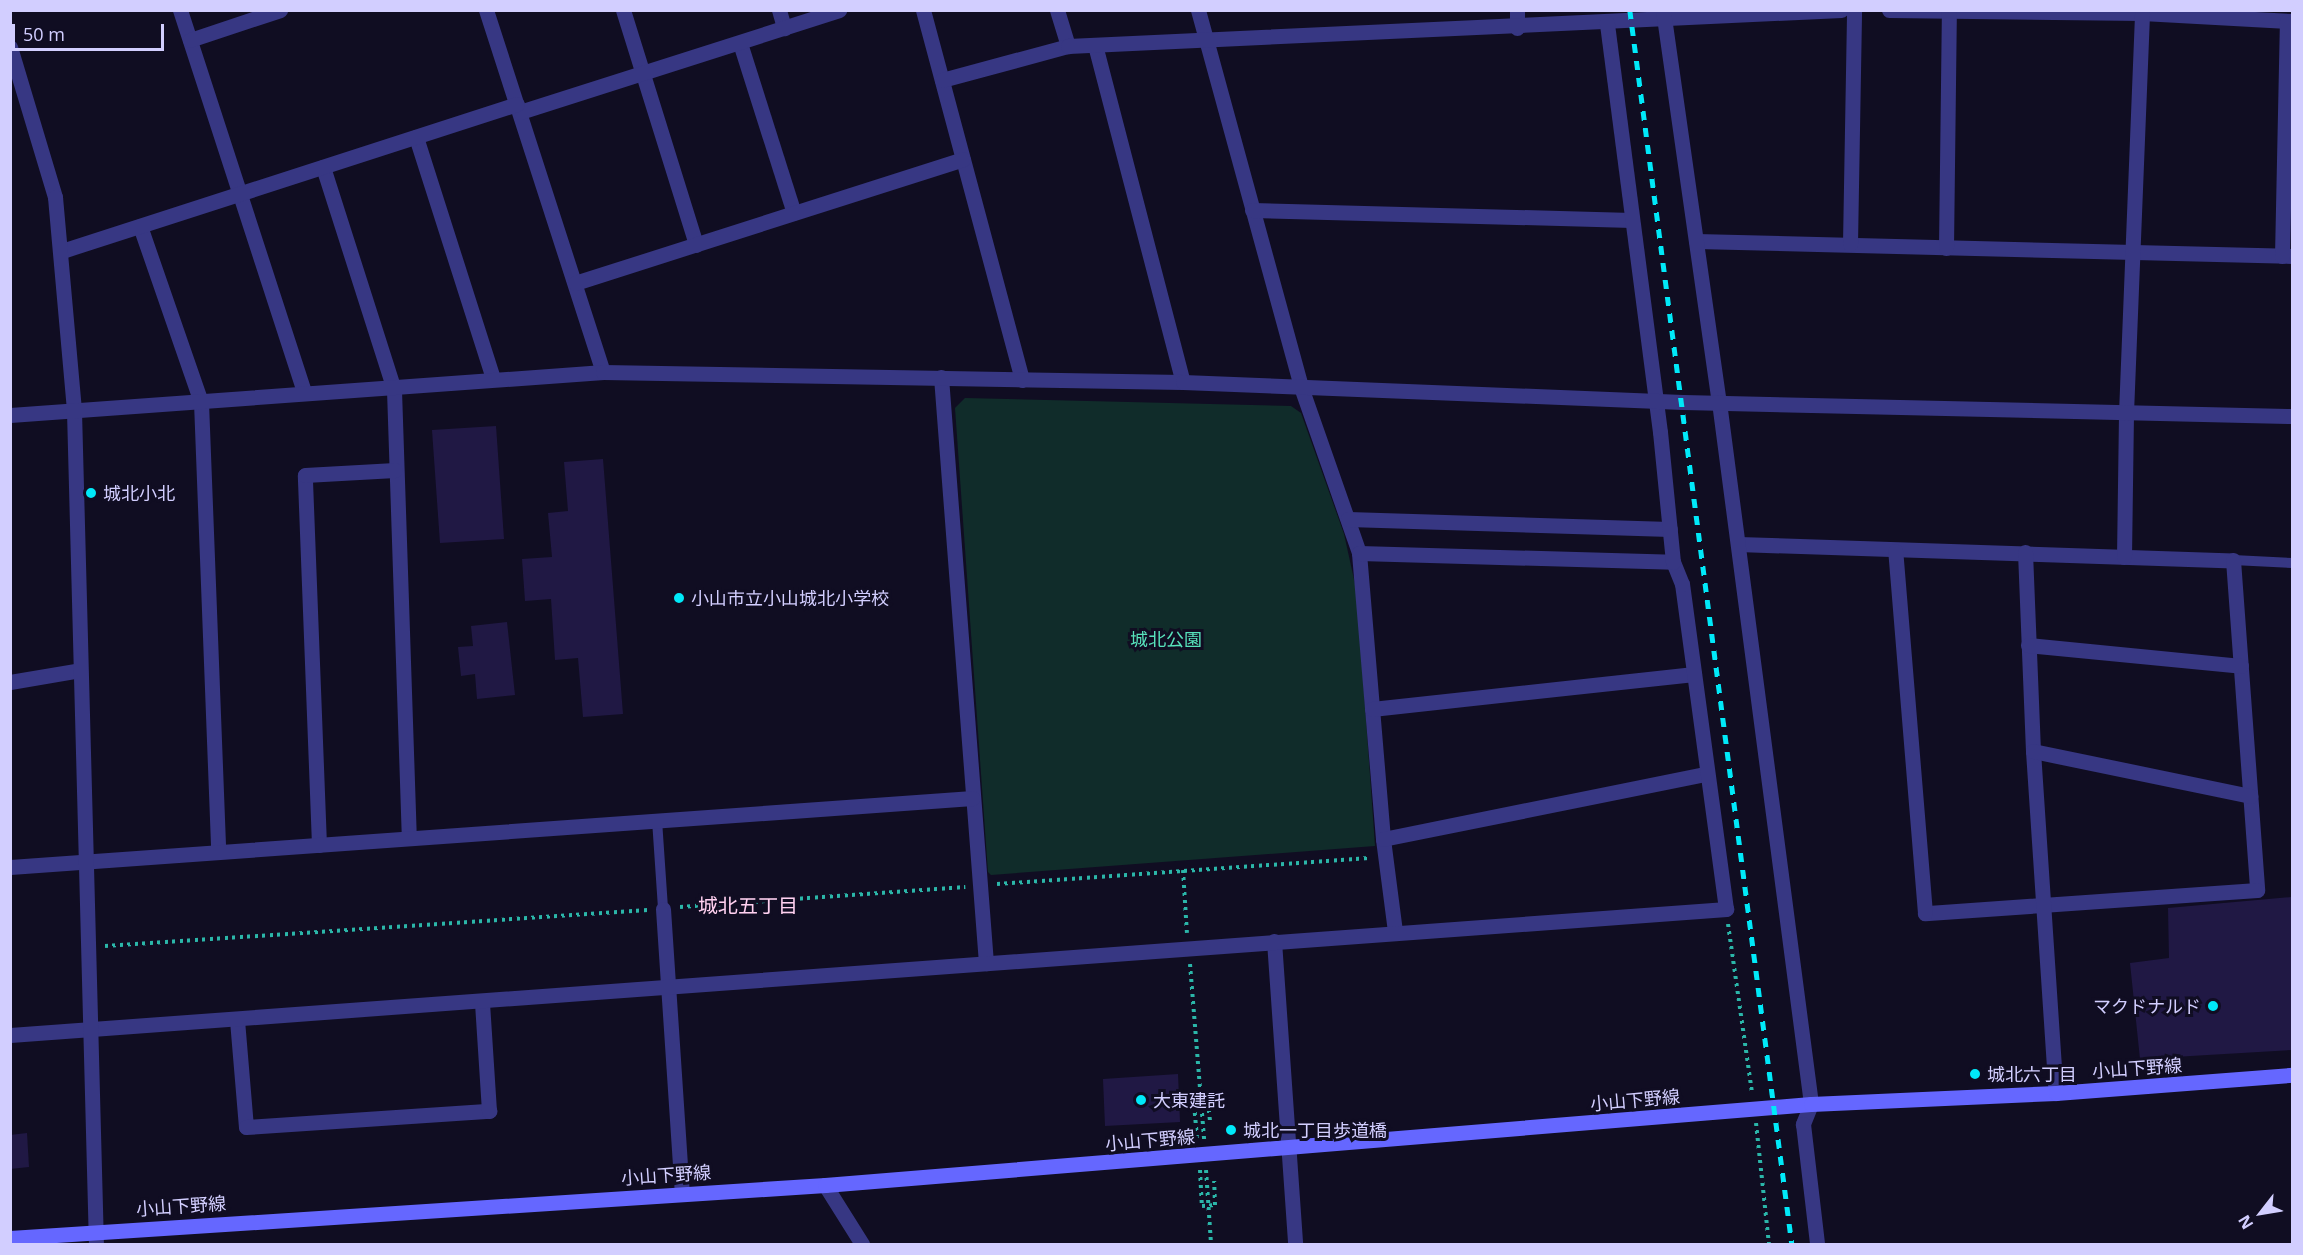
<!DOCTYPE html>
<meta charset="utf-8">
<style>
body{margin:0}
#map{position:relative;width:2303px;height:1255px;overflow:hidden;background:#100d22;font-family:"Open Sans","Noto Sans JP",sans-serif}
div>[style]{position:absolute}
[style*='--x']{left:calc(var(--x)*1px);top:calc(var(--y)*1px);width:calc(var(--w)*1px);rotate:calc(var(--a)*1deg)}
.green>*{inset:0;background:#102c2a}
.building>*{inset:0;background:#201844}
.path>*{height:4px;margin-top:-2px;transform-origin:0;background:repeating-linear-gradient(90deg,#2bb6a9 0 3px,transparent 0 7.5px)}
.service>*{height:10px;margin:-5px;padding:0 5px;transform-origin:5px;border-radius:5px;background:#373783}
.minor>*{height:15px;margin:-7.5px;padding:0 7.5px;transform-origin:7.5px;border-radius:7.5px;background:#373783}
.tertiary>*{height:15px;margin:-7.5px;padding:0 7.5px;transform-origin:7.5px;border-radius:7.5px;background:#373783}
.secondary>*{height:15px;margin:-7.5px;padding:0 7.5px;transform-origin:7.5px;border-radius:7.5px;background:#6567ff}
.rail>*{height:4.5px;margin-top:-2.25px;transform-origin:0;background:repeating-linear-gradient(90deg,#00e9f9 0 9px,transparent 0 17px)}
.dots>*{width:16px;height:16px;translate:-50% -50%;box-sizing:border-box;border:3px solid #100d22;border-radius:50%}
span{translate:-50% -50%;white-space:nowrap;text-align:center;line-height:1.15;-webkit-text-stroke:6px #100d22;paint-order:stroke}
.poi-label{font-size:18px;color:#d2ceff}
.left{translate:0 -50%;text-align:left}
.right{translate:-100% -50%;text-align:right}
.park-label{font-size:18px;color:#57e2bb}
.street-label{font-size:18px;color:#d2ceff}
.neighbourhood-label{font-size:20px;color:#ffd0f0}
.frame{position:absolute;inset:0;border:12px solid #d2ceff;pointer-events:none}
.north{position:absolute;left:2231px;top:1183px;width:60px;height:60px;-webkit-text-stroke:4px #100d22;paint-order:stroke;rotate:239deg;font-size:16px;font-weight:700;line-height:24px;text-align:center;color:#d2ceff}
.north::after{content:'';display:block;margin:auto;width:21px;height:27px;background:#d2ceff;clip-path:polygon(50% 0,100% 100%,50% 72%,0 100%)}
.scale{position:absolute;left:12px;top:24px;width:152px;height:27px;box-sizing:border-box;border:3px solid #d2ceff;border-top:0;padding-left:8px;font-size:18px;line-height:21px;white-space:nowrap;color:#d2ceff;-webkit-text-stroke:4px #100d22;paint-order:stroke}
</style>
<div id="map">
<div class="green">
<i style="clip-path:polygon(965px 398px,1291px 406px,1301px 413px,1344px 534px,1357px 593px,1375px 846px,991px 875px,988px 872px,955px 408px)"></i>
</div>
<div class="building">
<i style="clip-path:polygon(496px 426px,504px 539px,440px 543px,432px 430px)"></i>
<i style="clip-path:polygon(603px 459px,623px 714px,583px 717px,578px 658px,555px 660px,551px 599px,525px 601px,522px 559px,552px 557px,548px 513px,568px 511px,564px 462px)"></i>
<i style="clip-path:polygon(507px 622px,515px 695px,477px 699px,475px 674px,461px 676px,458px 647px,473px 646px,471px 626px)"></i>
<i style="clip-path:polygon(2292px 897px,2292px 1050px,2140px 1059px,2130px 963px,2169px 958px,2168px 908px)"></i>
<i style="clip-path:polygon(1178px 1074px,1180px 1122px,1105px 1126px,1103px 1079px)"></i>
<i style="clip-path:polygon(27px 1133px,29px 1167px,10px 1169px,10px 1135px)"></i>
</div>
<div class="path">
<i style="--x:1183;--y:870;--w:63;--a:86.4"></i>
<i style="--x:997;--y:884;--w:373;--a:-4"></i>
<i style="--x:680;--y:907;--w:286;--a:-4"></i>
<i style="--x:1728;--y:924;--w:170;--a:81.9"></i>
<i style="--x:105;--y:946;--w:544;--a:-3.79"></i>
<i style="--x:1190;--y:964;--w:176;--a:85.4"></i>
<i style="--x:1756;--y:1123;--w:122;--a:83.9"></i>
<i style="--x:1197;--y:1138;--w:35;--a:-95"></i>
<i style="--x:1194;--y:1103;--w:14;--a:-4"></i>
<i style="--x:1208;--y:1102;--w:19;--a:84"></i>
<i style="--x:1200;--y:1170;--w:36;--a:87"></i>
<i style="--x:1202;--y:1206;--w:13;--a:-4"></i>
<i style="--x:1215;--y:1205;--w:24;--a:-92"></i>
<i style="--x:1206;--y:1170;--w:74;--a:86.1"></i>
</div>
<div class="service">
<i style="--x:2233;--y:560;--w:59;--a:2.9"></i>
<i style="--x:657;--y:820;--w:89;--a:86.1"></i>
</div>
<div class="minor">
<i style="--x:180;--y:10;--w:402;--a:72"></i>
<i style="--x:486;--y:10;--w:380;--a:72.1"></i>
<i style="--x:623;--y:10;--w:246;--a:72.7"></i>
<i style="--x:779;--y:10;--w:19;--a:74"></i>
<i style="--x:923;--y:10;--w:383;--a:75"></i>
<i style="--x:1057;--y:10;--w:38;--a:73"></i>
<i style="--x:1198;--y:10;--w:391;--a:74.7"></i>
<i style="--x:1301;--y:387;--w:176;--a:70.7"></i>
<i style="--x:1359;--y:553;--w:287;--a:85.2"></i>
<i style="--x:1383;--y:839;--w:94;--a:82.6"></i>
<i style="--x:1889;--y:10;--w:253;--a:0.7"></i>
<i style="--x:2142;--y:13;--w:150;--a:3.1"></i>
<i style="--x:1517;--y:28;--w:18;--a:-90"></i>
<i style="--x:190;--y:40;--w:95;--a:-18.4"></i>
<i style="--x:740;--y:43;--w:178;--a:72.4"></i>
<i style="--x:1095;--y:45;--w:348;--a:75.4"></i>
<i style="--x:942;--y:80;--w:131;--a:-15.1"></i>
<i style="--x:1068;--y:46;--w:774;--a:-2.67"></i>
<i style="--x:520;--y:112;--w:335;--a:-17.7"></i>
<i style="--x:416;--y:137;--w:254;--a:72.3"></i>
<i style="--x:323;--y:167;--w:234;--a:72.3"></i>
<i style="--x:394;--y:390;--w:448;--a:88.1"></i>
<i style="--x:1252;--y:210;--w:380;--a:1.5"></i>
<i style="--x:140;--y:226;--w:186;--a:70.9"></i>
<i style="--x:201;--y:402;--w:450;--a:87.8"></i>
<i style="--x:1696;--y:241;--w:596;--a:1.44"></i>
<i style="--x:1850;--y:244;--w:234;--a:-89"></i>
<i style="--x:1946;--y:248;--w:236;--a:-89.3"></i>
<i style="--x:62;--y:251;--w:478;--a:-17.9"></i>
<i style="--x:2282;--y:256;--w:235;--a:-88.8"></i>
<i style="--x:575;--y:283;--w:407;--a:-17.7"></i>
<i style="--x:941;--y:377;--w:588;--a:85.61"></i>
<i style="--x:1348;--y:519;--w:322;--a:1.8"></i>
<i style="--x:1738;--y:544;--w:495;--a:1.9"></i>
<i style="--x:2233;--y:560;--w:331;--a:85.8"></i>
<i style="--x:2257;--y:890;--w:333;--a:176"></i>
<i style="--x:1925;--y:913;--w:363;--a:-94.7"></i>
<i style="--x:2025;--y:552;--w:199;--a:87.7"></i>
<i style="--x:2033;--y:751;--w:343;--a:86.2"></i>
<i style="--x:1359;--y:553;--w:314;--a:1.6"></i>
<i style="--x:2124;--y:557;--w:144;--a:-89.2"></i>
<i style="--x:2126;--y:413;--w:400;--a:-87.7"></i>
<i style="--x:2028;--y:645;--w:214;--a:5.6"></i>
<i style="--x:10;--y:682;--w:71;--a:-9.7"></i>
<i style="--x:1372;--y:709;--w:324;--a:-6.2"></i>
<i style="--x:2033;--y:751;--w:222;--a:11.7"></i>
<i style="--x:1383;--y:839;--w:329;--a:-11.4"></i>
<i style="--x:319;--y:845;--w:370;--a:-92.2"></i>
<i style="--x:305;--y:475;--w:90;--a:-3.2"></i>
<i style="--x:10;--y:867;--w:965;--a:-4.1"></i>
<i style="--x:663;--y:909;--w:285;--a:86.2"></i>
<i style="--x:1274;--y:941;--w:304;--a:86"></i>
<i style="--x:237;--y:1020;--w:107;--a:85.2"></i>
<i style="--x:246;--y:1127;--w:244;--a:-3.8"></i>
<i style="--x:489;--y:1111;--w:109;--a:-93.7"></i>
<i style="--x:10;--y:1035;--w:1721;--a:-4.2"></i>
<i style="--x:1726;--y:909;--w:328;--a:-97.7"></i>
<i style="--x:1682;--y:584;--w:24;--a:-112"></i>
<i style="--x:1673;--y:562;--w:131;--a:-95.7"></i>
<i style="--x:1660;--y:432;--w:413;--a:-97.4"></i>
<i style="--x:1811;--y:1104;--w:22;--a:112"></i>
<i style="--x:1803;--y:1124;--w:121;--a:83.3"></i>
<i style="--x:825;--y:1185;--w:70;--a:57.9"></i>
</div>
<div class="tertiary">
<i style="--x:1663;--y:10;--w:396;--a:81.9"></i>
<i style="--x:1719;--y:402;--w:708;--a:82.53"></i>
<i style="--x:10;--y:47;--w:157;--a:73.3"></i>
<i style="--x:55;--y:197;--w:215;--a:84.9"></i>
<i style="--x:74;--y:411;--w:833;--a:88.49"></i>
<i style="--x:10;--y:415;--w:595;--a:-4.15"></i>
<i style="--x:603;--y:372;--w:580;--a:0.99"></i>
<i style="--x:1183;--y:382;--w:500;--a:2.29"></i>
<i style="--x:1683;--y:402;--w:609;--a:1.32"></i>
</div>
<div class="secondary">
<i style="--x:10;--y:1238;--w:817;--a:-3.72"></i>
<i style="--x:825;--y:1185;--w:989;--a:-4.7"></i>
<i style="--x:1811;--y:1104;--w:245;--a:-2.6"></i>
<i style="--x:2056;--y:1093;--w:237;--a:-4.4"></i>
</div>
<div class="rail">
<i style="--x:1630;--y:10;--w:1245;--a:82.52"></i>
</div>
<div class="dots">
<i style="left:91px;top:493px;background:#00e9f9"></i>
<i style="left:679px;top:598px;background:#00e9f9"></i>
<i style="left:2213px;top:1006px;background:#00e9f9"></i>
<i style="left:1975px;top:1074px;background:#00e9f9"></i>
<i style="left:1141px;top:1100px;background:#00e9f9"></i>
<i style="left:1231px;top:1130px;background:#00e9f9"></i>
</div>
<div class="poi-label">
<span class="left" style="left:103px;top:493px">城北小北</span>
<span class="left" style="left:691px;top:598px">小山市立小山城北小学校</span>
<span class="right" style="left:2201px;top:1006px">マクドナルド</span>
<span class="left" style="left:1987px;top:1074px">城北六丁目</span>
<span class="left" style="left:1153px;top:1100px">大東建託</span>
<span class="left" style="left:1243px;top:1130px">城北一丁目歩道橋</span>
</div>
<div class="park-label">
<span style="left:1166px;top:639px">城北公園</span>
</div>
<div class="street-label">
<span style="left:2137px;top:1068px;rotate:-4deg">小山下野線</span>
<span style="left:1635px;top:1100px;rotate:-5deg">小山下野線</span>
<span style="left:1150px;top:1140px;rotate:-5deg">小山下野線</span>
<span style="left:666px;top:1175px;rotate:-4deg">小山下野線</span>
<span style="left:181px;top:1206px;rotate:-4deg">小山下野線</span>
</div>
<div class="neighbourhood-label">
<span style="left:748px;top:905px">城北五丁目</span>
</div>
<div class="frame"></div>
<div class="north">N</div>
<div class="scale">50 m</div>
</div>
